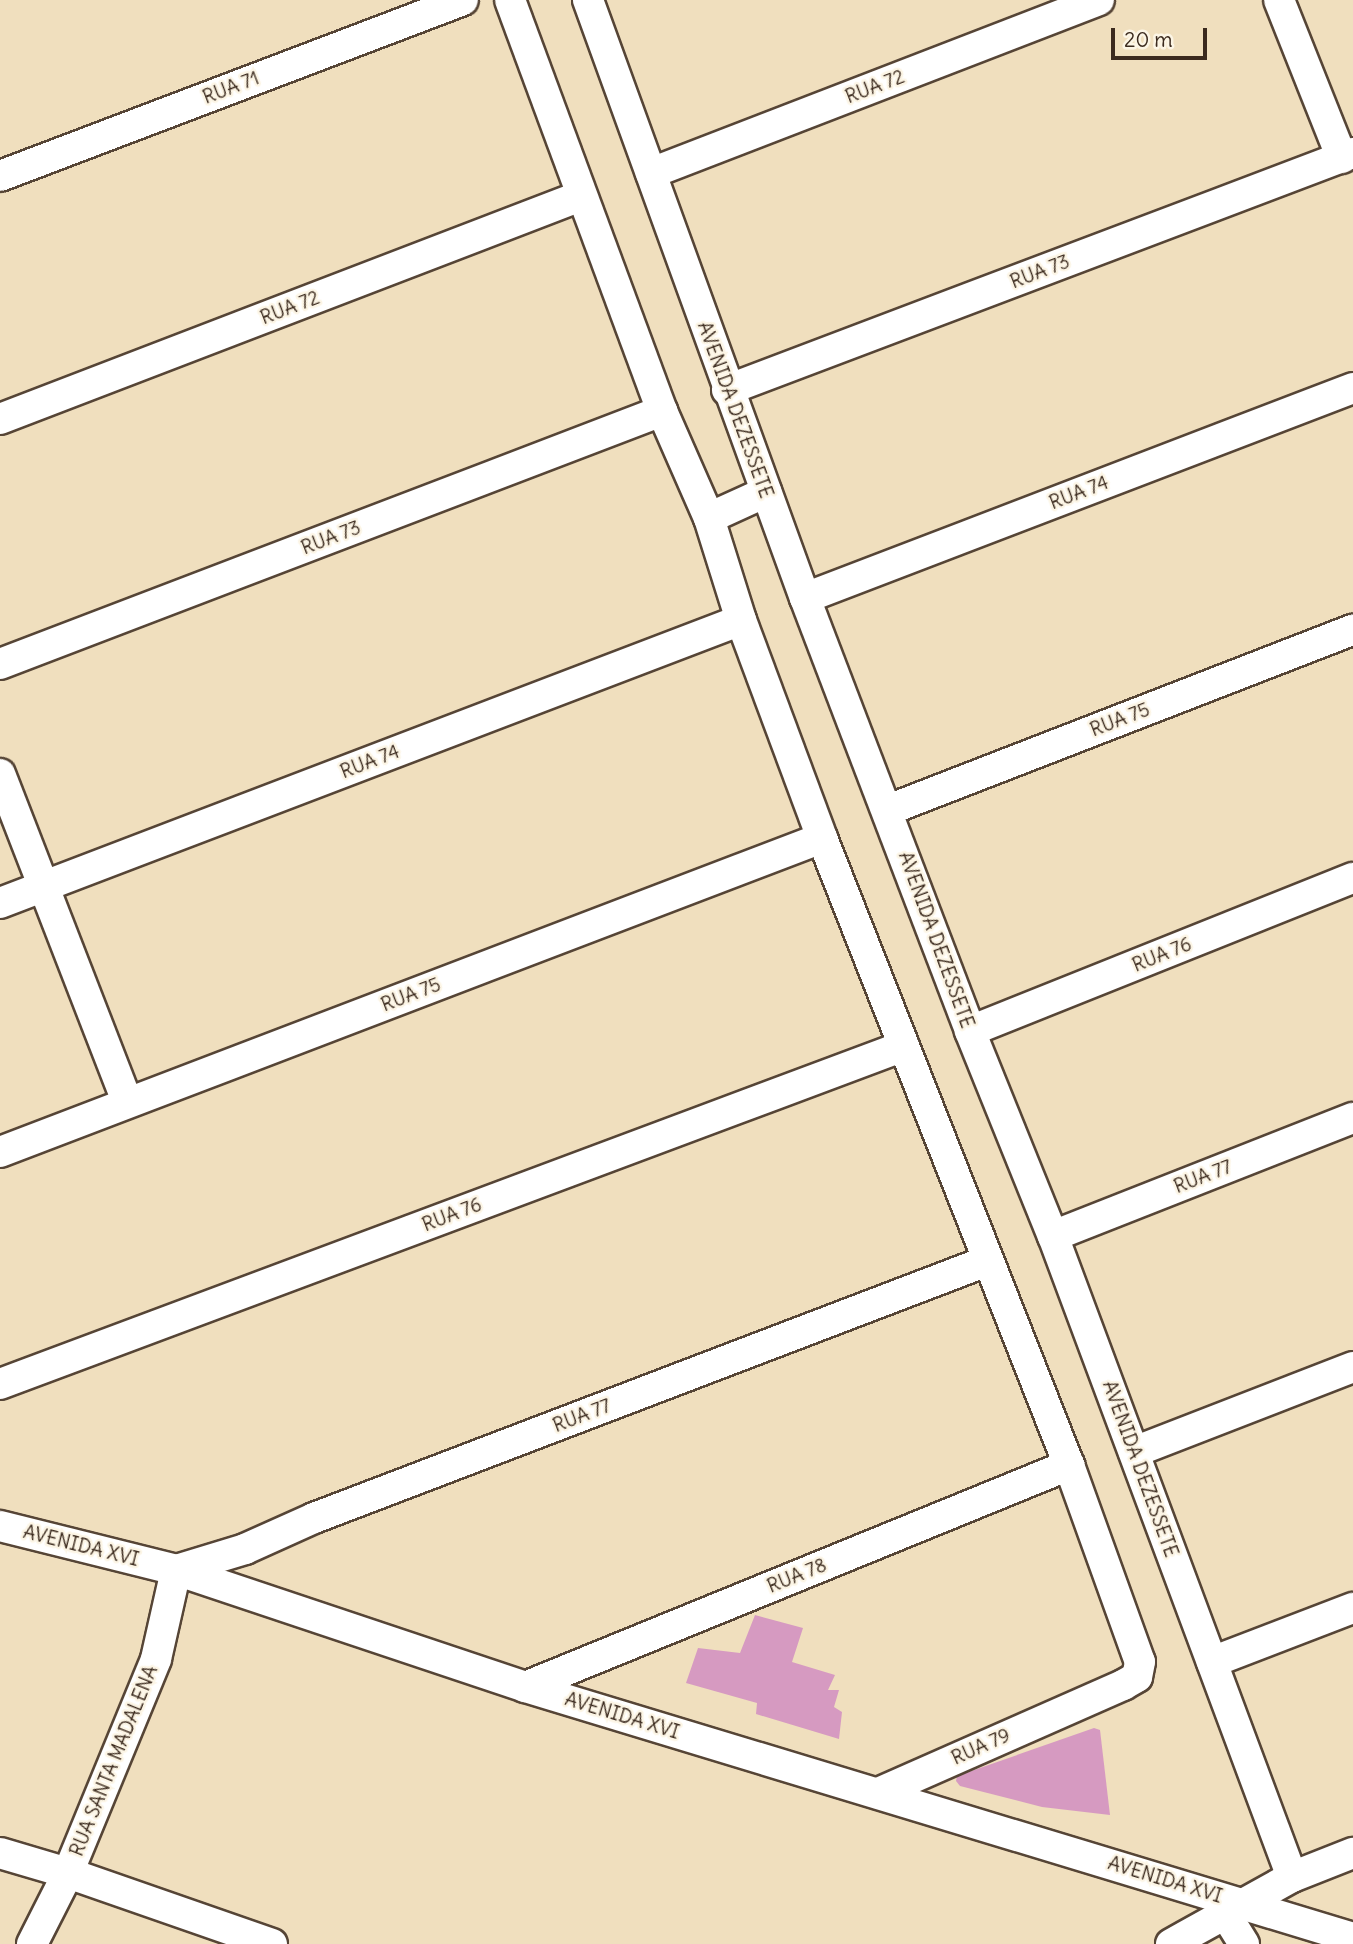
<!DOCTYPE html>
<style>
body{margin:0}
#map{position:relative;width:1353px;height:1944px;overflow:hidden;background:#f0dfbe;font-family:Delius,sans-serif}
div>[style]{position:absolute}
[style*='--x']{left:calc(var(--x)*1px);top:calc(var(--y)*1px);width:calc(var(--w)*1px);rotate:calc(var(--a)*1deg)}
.building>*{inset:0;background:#d69ac1}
.roads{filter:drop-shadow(2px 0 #564536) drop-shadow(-2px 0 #564536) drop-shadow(0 2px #564536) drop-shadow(0 -2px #564536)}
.street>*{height:30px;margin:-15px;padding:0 15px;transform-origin:15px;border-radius:15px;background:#fff}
span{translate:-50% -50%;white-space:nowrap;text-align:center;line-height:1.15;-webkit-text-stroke:5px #fcf5e5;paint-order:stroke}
.street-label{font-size:19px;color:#3b2a1e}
.scale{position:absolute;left:1111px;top:28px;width:96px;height:32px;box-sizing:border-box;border:4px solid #3b2a1e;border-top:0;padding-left:9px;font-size:21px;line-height:24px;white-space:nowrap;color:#3b2a1e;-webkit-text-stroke:5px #fcf5e5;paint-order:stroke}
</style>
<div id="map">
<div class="building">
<i style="clip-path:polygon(755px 1615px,803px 1628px,792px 1662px,835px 1675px,828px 1690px,839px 1690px,834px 1707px,842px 1712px,839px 1739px,756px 1714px,757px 1703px,686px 1683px,698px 1648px,740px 1653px)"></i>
<i style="clip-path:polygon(1094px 1728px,1100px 1730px,1110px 1815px,1042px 1807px,960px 1786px,956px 1781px,957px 1776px)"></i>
</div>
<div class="roads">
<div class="street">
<i style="--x:510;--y:0;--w:438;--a:69.7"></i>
<i style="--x:662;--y:411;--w:117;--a:66.3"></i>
<i style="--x:709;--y:518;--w:107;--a:72.6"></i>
<i style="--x:741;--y:620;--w:233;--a:69.6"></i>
<i style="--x:822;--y:838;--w:674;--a:68.5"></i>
<i style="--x:1069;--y:1465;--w:209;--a:70.2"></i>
<i style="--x:1140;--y:1662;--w:15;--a:101"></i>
<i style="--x:1137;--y:1677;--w:16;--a:150"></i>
<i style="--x:1123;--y:1685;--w:268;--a:156.2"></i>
<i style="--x:588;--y:0;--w:636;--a:70.06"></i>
<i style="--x:805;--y:598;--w:463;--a:69.1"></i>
<i style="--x:970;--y:1031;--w:221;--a:68"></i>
<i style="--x:1053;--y:1236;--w:684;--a:69.55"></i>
<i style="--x:1279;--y:0;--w:170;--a:68.3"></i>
<i style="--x:651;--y:173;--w:480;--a:-21.1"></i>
<i style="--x:0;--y:176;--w:495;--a:-20.8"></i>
<i style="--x:727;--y:390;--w:669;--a:-20.74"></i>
<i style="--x:0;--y:419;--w:622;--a:-21"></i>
<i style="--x:709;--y:518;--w:63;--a:-24.5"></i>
<i style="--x:805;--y:598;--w:587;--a:-20.97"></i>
<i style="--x:0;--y:664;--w:709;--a:-20.92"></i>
<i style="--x:0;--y:774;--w:352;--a:68.8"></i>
<i style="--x:888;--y:810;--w:499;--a:-21.2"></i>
<i style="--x:0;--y:903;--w:793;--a:-20.9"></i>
<i style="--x:970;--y:1031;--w:412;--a:-21.8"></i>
<i style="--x:0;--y:1152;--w:880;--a:-20.91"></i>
<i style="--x:1053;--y:1236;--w:322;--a:-21.5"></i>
<i style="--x:0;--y:1384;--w:965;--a:-20.5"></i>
<i style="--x:1134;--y:1452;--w:235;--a:-21.2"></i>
<i style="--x:0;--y:1526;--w:181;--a:14"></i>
<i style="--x:176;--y:1570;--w:368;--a:18.5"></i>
<i style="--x:525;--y:1687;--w:865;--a:16.86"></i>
<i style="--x:1212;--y:1662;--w:151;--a:-21"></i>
<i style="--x:525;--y:1687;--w:588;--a:-22.2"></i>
<i style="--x:0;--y:1853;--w:71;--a:16.4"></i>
<i style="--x:68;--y:1873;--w:216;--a:19.2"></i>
<i style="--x:1226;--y:1915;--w:34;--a:58"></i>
<i style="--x:32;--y:1944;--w:80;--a:-63.1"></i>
<i style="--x:68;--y:1873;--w:231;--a:-67.6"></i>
<i style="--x:156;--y:1659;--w:91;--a:-77.3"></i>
<i style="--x:176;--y:1570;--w:72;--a:-16.9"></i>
<i style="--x:245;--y:1549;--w:76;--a:-24.2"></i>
<i style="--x:314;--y:1518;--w:720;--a:-20.9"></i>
<i style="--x:1171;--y:1944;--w:138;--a:-29"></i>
<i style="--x:1292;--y:1877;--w:66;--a:-21.5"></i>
</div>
</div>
<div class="street-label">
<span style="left:875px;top:87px;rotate:-21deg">RUA 72</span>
<span style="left:231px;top:88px;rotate:-21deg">RUA 71</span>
<span style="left:1040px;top:272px;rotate:-21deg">RUA 73</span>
<span style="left:290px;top:308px;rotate:-21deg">RUA 72</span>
<span style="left:735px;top:410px;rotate:70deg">AVENIDA DEZESSETE</span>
<span style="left:1079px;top:493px;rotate:-21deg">RUA 74</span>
<span style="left:331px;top:538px;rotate:-21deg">RUA 73</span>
<span style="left:1120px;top:720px;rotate:-21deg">RUA 75</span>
<span style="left:370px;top:762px;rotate:-21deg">RUA 74</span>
<span style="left:936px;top:940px;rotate:70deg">AVENIDA DEZESSETE</span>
<span style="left:1162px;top:955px;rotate:-22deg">RUA 76</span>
<span style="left:411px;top:995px;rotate:-21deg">RUA 75</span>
<span style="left:1203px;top:1177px;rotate:-21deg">RUA 77</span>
<span style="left:452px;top:1215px;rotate:-21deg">RUA 76</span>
<span style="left:582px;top:1416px;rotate:-21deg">RUA 77</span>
<span style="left:1140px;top:1469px;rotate:70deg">AVENIDA DEZESSETE</span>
<span style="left:81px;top:1546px;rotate:14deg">AVENIDA XVI</span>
<span style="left:797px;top:1576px;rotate:-22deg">RUA 78</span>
<span style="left:622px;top:1716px;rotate:17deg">AVENIDA XVI</span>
<span style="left:981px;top:1747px;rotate:-24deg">RUA 79</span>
<span style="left:114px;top:1761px;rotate:-68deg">RUA SANTA MADALENA</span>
<span style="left:1165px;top:1880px;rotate:17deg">AVENIDA XVI</span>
</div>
<div class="scale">20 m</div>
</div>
